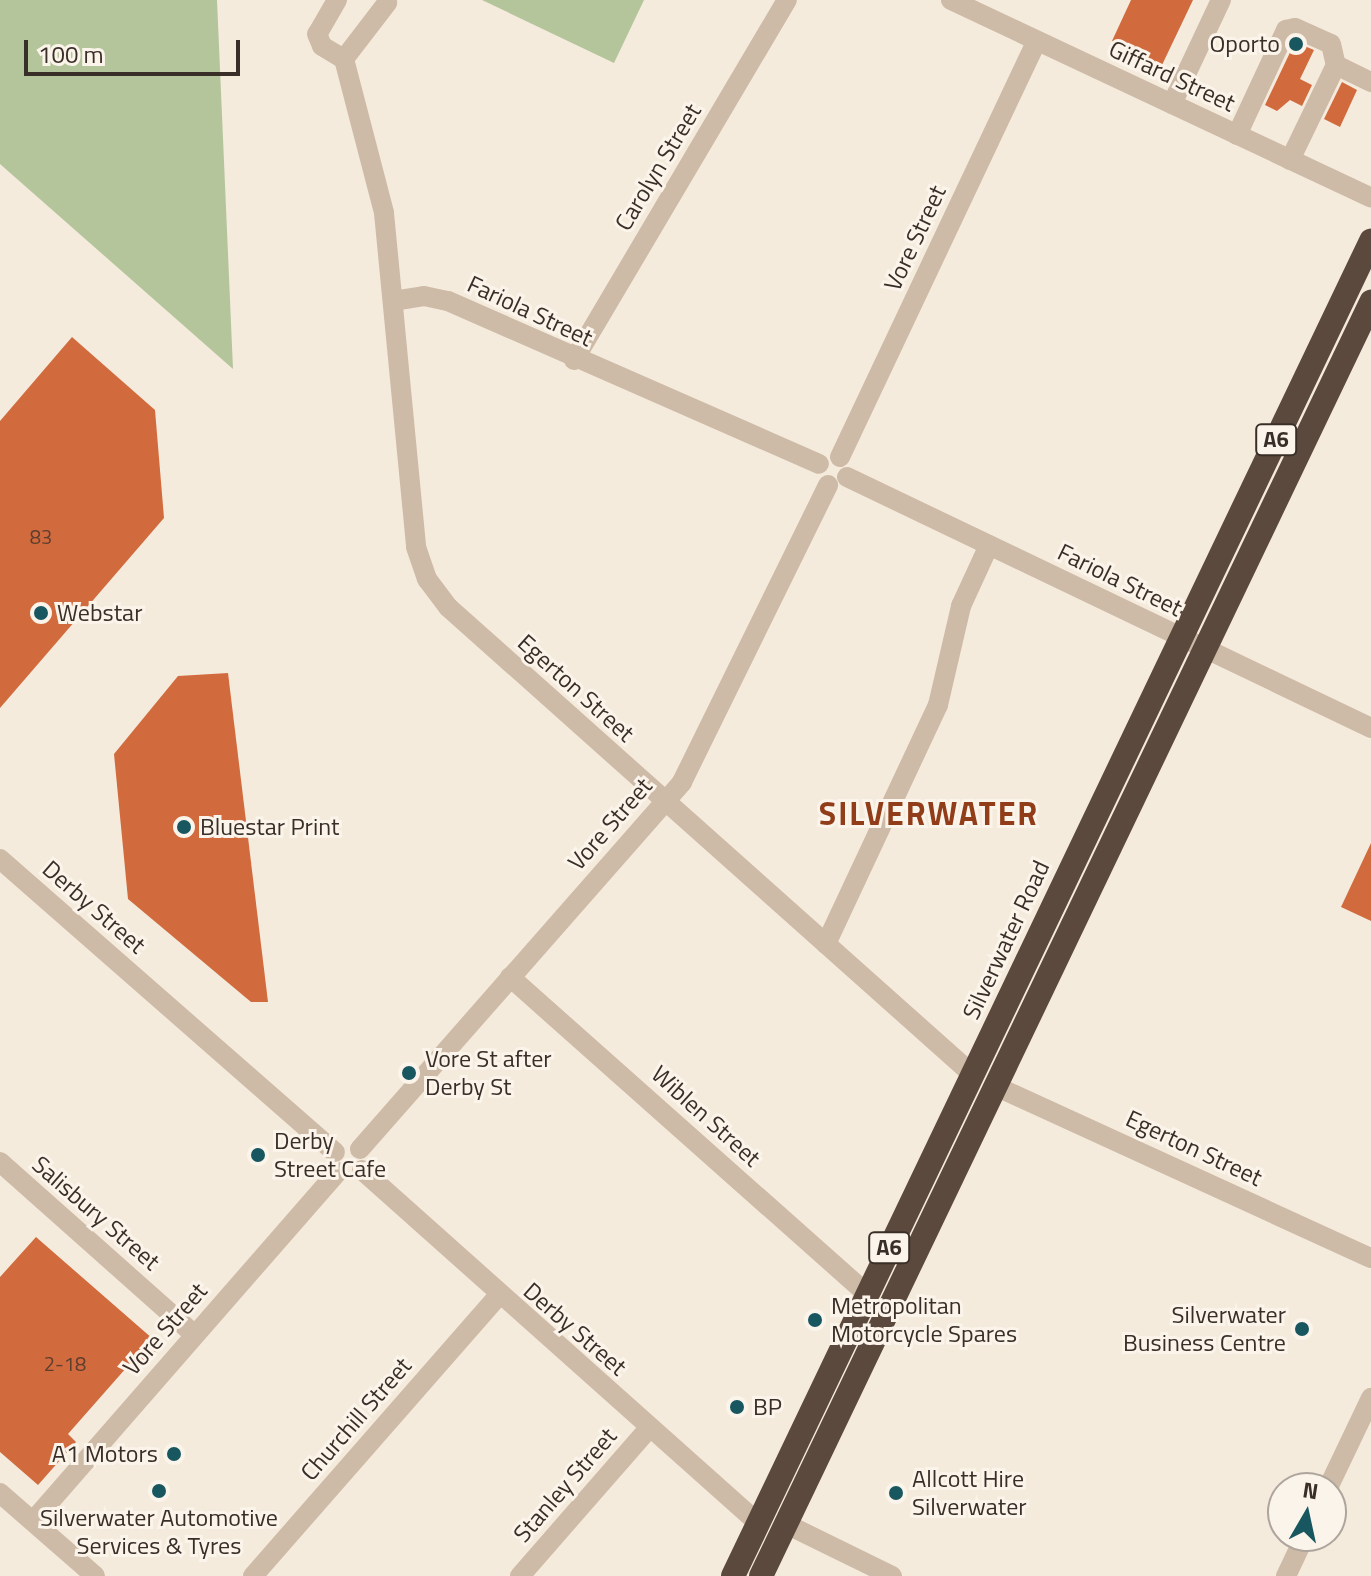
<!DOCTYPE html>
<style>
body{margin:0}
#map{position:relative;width:1371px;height:1576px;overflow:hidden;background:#f5ebdd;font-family:"Titillium Web",sans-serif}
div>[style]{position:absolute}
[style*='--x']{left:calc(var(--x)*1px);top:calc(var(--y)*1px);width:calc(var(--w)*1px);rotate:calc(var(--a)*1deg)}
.green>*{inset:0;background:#b4c59b}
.building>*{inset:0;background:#d16b3e}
.minor>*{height:20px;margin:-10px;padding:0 10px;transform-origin:10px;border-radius:10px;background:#cebba7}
.highway>*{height:24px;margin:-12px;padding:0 12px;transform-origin:12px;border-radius:12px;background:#5c493e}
.dots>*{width:22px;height:22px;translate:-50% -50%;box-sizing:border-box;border:4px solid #fbf4ea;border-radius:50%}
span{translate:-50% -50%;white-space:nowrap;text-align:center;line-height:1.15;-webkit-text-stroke:6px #fbf4ea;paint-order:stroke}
.number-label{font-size:20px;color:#603e2e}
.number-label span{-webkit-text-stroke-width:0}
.shield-label span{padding:2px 6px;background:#fbf4ea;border:2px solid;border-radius:6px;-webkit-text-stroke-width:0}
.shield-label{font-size:22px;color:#3a2f28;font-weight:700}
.poi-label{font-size:24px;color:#3a2f28}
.right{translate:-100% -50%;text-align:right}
.left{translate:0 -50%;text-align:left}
.street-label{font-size:24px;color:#3a2f28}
.district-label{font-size:32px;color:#913d19;font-weight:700;letter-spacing:2px}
.north{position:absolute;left:1267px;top:1472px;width:80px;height:80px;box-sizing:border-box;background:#fbf4ea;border:2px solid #aea59c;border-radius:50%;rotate:9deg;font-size:22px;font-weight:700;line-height:32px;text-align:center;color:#3a2f28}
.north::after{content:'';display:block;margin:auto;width:28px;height:36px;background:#195760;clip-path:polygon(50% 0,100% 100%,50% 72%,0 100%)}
.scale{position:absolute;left:24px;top:40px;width:216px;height:36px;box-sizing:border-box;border:4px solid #3a2f28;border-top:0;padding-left:10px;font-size:24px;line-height:28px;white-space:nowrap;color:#3a2f28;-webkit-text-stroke:6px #fbf4ea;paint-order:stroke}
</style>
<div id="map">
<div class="green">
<i style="clip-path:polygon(0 0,217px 0,233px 369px,0 164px)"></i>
<i style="clip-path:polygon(482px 0,644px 0,614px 63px)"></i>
</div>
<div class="building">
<i style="clip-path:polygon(1131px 0,1193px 0,1162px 65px,1112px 41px)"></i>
<i style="clip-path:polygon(1295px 42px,1314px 50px,1300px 79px,1312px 85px,1302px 106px,1290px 100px,1277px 111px,1265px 105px)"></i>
<i style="clip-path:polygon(1342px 82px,1357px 90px,1340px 127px,1324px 119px)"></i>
<i style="clip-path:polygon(72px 337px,155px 410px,164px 518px,0 708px,0 421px)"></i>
<i style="clip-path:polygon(228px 673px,268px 1002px,251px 1002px,128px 899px,114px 754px,178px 676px)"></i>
<i style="clip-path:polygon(1371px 843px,1371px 921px,1341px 907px)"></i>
<i style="clip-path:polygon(36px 1237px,161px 1346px,142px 1366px,134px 1359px,68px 1434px,76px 1442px,38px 1485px,0 1452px,0 1277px)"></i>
</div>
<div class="minor">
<i style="--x:337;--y:0;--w:39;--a:120"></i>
<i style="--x:317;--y:34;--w:13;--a:67"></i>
<i style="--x:322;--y:46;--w:26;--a:31"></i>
<i style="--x:344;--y:59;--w:71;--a:-52.5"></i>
<i style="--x:951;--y:0;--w:464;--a:25.2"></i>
<i style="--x:344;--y:59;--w:159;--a:75.4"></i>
<i style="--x:384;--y:213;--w:336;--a:84.5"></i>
<i style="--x:416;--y:547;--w:34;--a:71"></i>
<i style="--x:427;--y:579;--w:35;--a:53"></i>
<i style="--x:448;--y:607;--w:703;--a:41.71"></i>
<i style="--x:1172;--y:104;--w:115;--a:-64.8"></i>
<i style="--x:1237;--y:135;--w:116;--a:-65"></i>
<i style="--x:1286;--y:30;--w:9;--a:-13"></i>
<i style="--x:1295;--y:28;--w:39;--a:24"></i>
<i style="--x:1331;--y:44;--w:22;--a:77"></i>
<i style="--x:1290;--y:160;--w:106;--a:-64.2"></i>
<i style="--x:1336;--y:65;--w:39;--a:26"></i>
<i style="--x:393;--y:301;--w:31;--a:-9"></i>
<i style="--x:424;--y:296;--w:25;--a:12"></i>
<i style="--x:448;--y:301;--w:405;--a:23.7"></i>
<i style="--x:574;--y:360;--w:418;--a:-59.4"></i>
<i style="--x:840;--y:457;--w:460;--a:-64.7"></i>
<i style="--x:847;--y:477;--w:581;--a:25.59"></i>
<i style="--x:0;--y:859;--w:445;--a:41.2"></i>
<i style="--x:826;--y:944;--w:264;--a:-64.9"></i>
<i style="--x:938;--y:705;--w:102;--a:-76.9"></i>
<i style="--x:961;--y:606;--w:67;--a:-65.3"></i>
<i style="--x:510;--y:977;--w:477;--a:41.6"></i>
<i style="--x:995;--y:1086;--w:413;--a:24.6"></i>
<i style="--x:360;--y:1149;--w:488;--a:-48.7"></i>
<i style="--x:682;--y:782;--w:331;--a:-63.8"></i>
<i style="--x:0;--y:1162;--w:259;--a:41.6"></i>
<i style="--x:362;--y:1170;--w:530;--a:41.71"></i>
<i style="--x:1328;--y:1488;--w:100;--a:-64.5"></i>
<i style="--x:0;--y:1493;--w:126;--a:41.1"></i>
<i style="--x:33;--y:1521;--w:463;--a:-48.9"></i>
<i style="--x:786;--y:1524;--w:118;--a:26.1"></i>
<i style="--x:253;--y:1576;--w:372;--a:-48.8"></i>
<i style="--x:520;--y:1576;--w:196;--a:-48.9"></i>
<i style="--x:1286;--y:1576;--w:44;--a:-64.6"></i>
</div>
<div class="highway">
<i style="--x:733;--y:1576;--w:1480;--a:-64.46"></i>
<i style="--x:761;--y:1576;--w:1413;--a:-64.41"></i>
</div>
<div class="dots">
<i style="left:1296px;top:44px;background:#195760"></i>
<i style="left:41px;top:613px;background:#195760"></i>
<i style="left:184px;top:827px;background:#195760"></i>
<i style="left:409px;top:1073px;background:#195760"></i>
<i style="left:258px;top:1155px;background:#195760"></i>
<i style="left:815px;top:1320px;background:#195760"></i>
<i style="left:1302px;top:1329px;background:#195760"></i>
<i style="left:737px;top:1407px;background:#195760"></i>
<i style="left:174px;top:1454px;background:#195760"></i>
<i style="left:159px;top:1491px;background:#195760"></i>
<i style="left:896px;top:1493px;background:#195760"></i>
</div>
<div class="number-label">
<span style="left:41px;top:536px">83</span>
<span style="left:65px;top:1363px">2-18</span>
</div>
<div class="shield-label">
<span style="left:1276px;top:440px">A6</span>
<span style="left:889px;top:1248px">A6</span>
</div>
<div class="poi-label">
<span class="right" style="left:1280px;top:44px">Oporto</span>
<span class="left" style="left:57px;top:613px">Webstar</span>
<span class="left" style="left:200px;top:827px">Bluestar Print</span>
<span class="left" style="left:425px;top:1073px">Vore St after<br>Derby St</span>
<span class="left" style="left:274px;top:1155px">Derby<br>Street Cafe</span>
<span class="left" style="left:831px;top:1320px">Metropolitan<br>Motorcycle Spares</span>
<span class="right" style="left:1286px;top:1329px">Silverwater<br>Business Centre</span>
<span class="left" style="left:753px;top:1407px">BP</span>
<span class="right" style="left:158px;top:1454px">A1 Motors</span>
<span class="left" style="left:912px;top:1493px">Allcott Hire<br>Silverwater</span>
<span style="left:159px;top:1532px">Silverwater Automotive<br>Services &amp; Tyres</span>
</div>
<div class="street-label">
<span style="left:1172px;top:76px;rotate:25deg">Giffard Street</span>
<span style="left:658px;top:167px;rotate:-59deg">Carolyn Street</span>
<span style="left:915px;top:238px;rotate:-65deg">Vore Street</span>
<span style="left:530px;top:311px;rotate:25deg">Fariola Street</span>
<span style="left:1120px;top:580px;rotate:26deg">Fariola Street</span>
<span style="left:576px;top:688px;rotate:42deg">Egerton Street</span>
<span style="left:610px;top:824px;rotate:-49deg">Vore Street</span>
<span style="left:94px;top:907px;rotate:41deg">Derby Street</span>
<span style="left:1006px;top:940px;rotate:-65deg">Silverwater Road</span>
<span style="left:706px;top:1116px;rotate:42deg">Wiblen Street</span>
<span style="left:1194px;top:1148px;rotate:25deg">Egerton Street</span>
<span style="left:96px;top:1213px;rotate:41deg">Salisbury Street</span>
<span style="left:165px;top:1329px;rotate:-49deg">Vore Street</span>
<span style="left:575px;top:1329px;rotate:41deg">Derby Street</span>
<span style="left:356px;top:1419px;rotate:-49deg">Churchill Street</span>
<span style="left:565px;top:1485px;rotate:-49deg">Stanley Street</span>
</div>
<div class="district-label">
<span style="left:929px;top:813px">SILVERWATER</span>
</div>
<div class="north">N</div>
<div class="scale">100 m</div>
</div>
